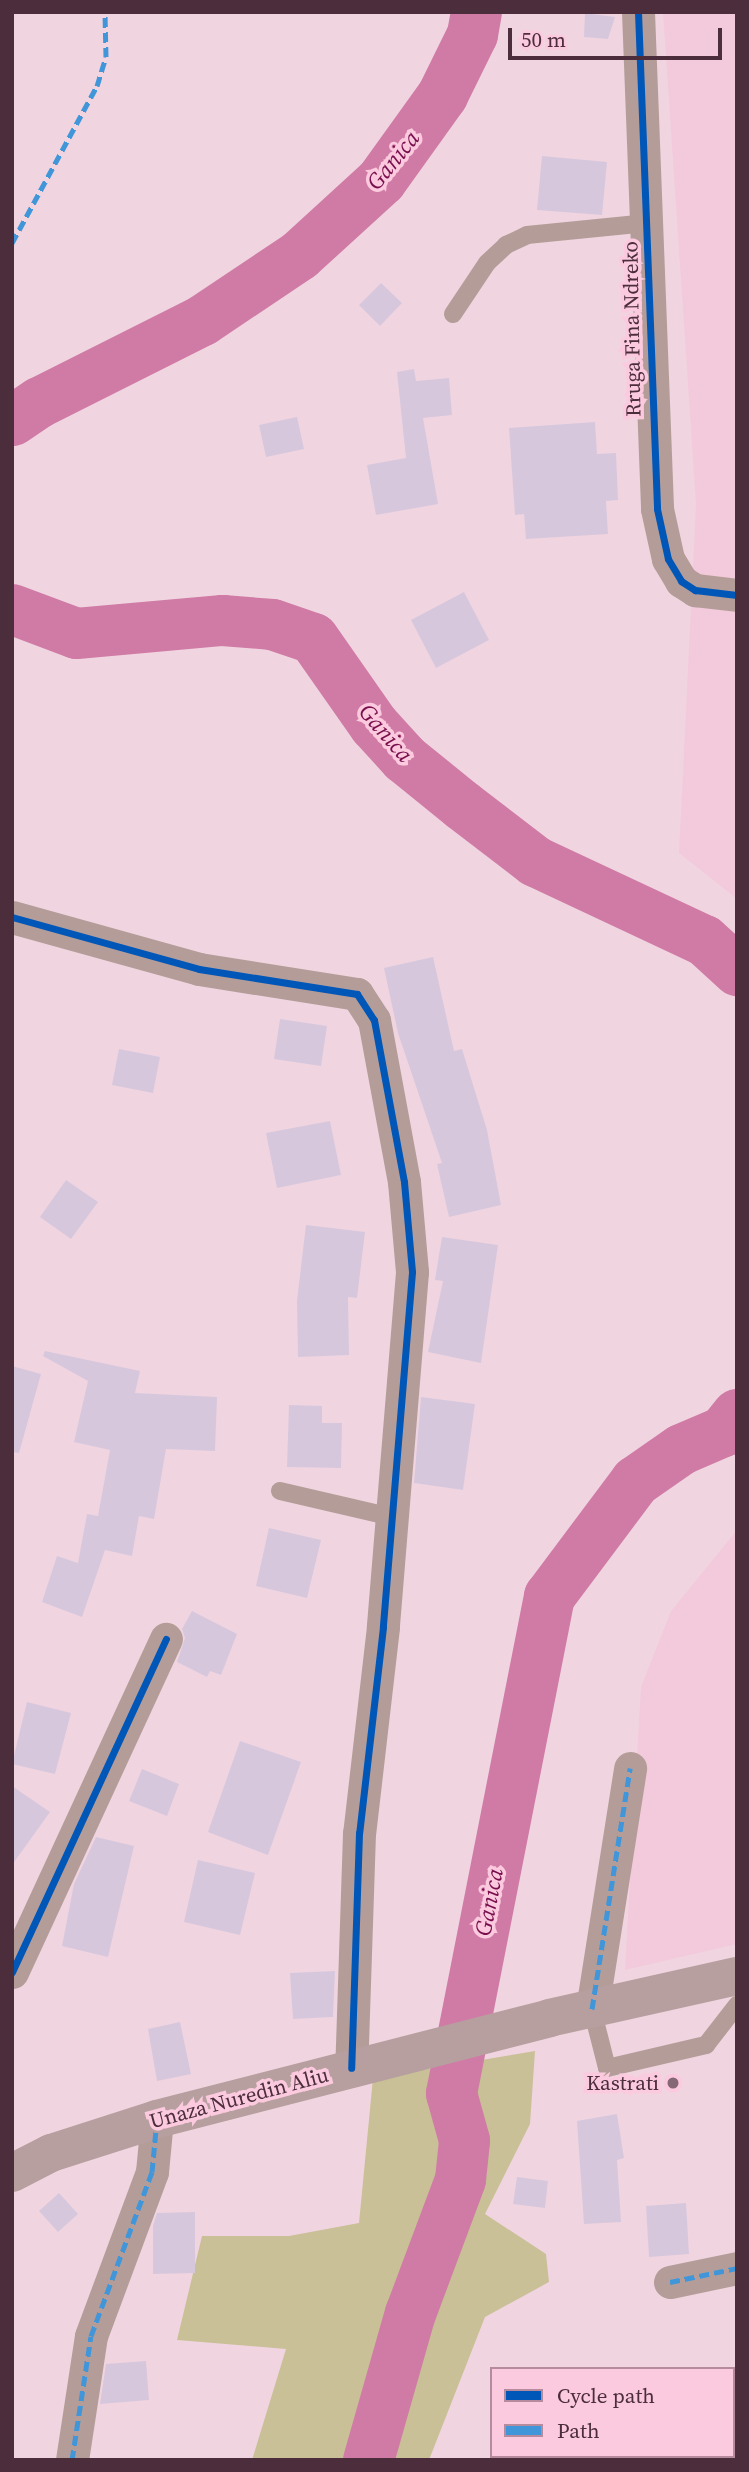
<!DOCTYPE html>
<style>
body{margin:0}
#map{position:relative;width:749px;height:2472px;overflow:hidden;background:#f0d5e0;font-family:"Source Serif 4",serif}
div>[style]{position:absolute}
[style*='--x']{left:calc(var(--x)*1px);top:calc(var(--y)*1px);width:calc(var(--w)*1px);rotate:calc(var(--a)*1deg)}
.built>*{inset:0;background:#f3cadb}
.green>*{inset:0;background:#c9c097}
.river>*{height:51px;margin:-25.5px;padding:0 25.5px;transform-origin:25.5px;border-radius:25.5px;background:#d07ba5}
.building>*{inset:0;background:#d7c7dd}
.service>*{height:18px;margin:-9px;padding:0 9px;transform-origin:9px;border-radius:9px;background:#b49d99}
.minor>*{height:33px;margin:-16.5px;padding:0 16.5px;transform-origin:16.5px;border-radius:16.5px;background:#b49d99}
.primary>*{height:38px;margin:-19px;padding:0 19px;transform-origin:19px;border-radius:19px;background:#b79fa0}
.quiet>*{height:5px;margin-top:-2.5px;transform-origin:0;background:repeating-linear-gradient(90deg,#4196d9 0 10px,transparent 0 15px)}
.cycleway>*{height:7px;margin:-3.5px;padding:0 3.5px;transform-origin:3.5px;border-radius:3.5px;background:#0057b8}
.dots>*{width:19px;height:19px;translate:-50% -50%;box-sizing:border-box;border:4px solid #fbcade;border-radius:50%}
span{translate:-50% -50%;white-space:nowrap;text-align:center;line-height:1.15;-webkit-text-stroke:7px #fbcade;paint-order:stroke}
.street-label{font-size:21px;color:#4c2d3b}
.poi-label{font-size:21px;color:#4c2d3b}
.right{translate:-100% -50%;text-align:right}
.water-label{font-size:23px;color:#780e4c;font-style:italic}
.frame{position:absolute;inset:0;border:14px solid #4c2d3b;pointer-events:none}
.legend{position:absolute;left:490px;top:2367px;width:245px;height:91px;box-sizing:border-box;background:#fbcade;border:2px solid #b58b9d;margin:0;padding:9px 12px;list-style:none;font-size:21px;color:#4c2d3b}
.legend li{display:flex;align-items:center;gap:14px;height:35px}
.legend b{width:35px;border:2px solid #b58b9d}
.scale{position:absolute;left:508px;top:28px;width:214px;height:32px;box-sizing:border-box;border:4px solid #4c2d3b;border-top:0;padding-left:9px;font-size:21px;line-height:24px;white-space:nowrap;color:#4c2d3b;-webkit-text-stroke:5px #fbcade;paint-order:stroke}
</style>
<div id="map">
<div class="built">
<i style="clip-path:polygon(663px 12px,737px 12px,737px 899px,679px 853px,696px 504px)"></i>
<i style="clip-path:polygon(737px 1530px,737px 1944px,625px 1970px,641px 1687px,671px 1611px)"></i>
</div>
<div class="green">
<i style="clip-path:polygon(535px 2051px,530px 2124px,485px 2214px,546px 2254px,549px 2282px,485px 2317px,429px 2460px,252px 2460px,286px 2349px,177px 2340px,202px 2236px,289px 2236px,359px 2223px,373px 2078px)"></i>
</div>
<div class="river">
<i style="--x:12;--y:420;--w:32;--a:-34"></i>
<i style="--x:39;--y:402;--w:182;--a:-26.7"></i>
<i style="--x:202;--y:320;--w:117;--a:-33.8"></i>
<i style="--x:299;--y:255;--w:111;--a:-42.4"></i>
<i style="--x:381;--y:180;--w:105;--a:-54.3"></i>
<i style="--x:442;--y:95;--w:68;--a:-63.8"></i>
<i style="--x:472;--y:34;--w:22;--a:-80"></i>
<i style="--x:12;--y:609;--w:68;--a:20.6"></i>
<i style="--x:76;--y:633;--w:147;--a:-5.1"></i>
<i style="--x:222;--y:620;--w:50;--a:4.6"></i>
<i style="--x:272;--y:624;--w:43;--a:18.9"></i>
<i style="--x:313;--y:638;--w:106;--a:55"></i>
<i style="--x:374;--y:725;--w:45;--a:47.7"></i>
<i style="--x:404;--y:758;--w:75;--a:39"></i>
<i style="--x:462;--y:805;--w:92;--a:37.5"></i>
<i style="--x:535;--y:861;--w:187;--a:25.1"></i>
<i style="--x:704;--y:940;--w:45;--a:42.3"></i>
<i style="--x:368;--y:2460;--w:153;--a:-74.1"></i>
<i style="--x:410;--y:2313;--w:143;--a:-69.5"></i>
<i style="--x:460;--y:2179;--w:39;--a:-84"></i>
<i style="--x:464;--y:2140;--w:49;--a:-105.5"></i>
<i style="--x:451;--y:2093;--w:507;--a:-78.85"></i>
<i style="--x:549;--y:1596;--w:144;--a:-53.2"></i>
<i style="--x:635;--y:1481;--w:56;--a:-34.8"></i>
<i style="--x:681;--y:1449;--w:46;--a:-23.2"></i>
<i style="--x:723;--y:1431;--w:22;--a:-51"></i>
</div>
<div class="building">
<i style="clip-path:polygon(585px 13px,615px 17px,608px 39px,584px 37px)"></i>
<i style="clip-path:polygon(542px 156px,607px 162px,602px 215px,537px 210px)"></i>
<i style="clip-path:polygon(381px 283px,402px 303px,380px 326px,359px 305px)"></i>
<i style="clip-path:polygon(414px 369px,416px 381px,449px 378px,452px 415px,423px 418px,438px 504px,376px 515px,367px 465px,406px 458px,397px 372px)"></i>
<i style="clip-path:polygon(297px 417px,304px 449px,266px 457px,259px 425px)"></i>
<i style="clip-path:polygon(595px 422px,597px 454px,616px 453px,618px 500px,606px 501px,608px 534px,526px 539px,524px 514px,515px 515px,509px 428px)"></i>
<i style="clip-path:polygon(464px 592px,489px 640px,436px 668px,411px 620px)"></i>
<i style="clip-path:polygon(433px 957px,454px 1051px,462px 1049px,487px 1130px,501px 1205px,449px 1217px,437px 1164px,442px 1163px,398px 1033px,384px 968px)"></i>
<i style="clip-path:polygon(280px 1019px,327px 1026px,321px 1066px,274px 1059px)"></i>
<i style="clip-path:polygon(119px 1049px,160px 1057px,153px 1093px,112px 1085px)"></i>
<i style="clip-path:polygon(330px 1121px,341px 1175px,277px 1188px,266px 1133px)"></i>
<i style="clip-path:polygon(66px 1180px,98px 1202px,71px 1239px,40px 1217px)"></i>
<i style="clip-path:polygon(306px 1225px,365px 1232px,357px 1298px,348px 1297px,349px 1355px,298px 1357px,297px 1301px)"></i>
<i style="clip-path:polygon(442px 1237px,498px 1245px,481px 1363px,428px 1352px,443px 1281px,435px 1280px)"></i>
<i style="clip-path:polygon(45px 1351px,140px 1371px,135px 1393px,217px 1397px,215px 1451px,166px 1449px,154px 1519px,139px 1516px,132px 1556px,105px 1550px,82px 1617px,42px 1602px,57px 1556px,78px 1563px,87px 1514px,98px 1516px,110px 1450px,74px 1442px,88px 1381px,43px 1356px)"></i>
<i style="clip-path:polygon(12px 1366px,41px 1374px,19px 1453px,12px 1452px)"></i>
<i style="clip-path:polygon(421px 1397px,475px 1404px,463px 1490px,414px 1483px)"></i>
<i style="clip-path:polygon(289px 1405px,322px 1406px,322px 1423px,342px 1423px,341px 1468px,287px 1467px)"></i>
<i style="clip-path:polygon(269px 1528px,321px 1540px,307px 1598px,256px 1586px)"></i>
<i style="clip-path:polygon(192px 1611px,237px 1634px,221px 1675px,210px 1671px,207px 1677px,177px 1662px,185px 1638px,182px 1629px)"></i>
<i style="clip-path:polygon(27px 1702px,71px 1713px,55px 1774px,12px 1764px)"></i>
<i style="clip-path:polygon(240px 1741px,301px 1762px,268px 1855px,208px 1832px)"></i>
<i style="clip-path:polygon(142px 1769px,179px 1784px,167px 1816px,129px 1801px)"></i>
<i style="clip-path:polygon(12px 1786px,50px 1812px,12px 1865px)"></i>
<i style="clip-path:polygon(96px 1837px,134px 1846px,108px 1957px,62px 1946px,74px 1884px)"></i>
<i style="clip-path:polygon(198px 1860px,255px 1873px,240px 1935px,184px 1922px)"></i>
<i style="clip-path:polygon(335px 1971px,333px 2017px,293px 2019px,290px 1973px)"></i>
<i style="clip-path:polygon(180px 2022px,191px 2074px,157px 2081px,148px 2029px)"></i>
<i style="clip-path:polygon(617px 2114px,624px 2158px,617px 2160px,621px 2222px,584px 2224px,577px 2121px)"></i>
<i style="clip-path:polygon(517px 2177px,548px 2181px,545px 2208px,513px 2204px)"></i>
<i style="clip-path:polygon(59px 2193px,78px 2214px,58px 2232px,39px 2211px)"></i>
<i style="clip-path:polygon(686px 2203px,689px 2254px,649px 2257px,646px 2206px)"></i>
<i style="clip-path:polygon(195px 2212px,195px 2273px,153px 2274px,153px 2226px,157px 2213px)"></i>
<i style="clip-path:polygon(146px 2361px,149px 2400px,100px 2404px,106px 2364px)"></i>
</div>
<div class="service">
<i style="--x:453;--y:314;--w:61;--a:-56.3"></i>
<i style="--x:487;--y:263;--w:26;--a:-43"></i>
<i style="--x:506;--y:245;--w:23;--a:-25"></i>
<i style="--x:527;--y:235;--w:121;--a:-5.7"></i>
<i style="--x:280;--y:1491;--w:115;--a:13.1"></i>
<i style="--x:592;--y:2009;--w:61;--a:75.7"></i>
<i style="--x:607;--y:2068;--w:102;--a:-13.1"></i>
<i style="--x:706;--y:2045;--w:51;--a:-52.2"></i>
</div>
<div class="minor">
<i style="--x:638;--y:12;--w:497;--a:87.8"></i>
<i style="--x:657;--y:509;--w:51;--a:77.6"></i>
<i style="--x:668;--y:559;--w:26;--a:59"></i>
<i style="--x:681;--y:581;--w:17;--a:33"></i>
<i style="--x:695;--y:590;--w:42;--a:6.8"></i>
<i style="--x:12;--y:917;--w:194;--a:15.5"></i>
<i style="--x:199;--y:969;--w:160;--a:9"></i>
<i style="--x:357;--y:994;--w:31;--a:57"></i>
<i style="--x:374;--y:1020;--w:165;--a:79.5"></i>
<i style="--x:404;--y:1182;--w:90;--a:84.9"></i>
<i style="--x:412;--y:1272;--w:356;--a:94.7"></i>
<i style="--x:383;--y:1627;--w:207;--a:96.6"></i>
<i style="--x:359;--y:1833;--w:235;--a:91.9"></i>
<i style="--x:12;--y:1972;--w:367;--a:-65.2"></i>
<i style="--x:592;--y:2009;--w:244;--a:-81"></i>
<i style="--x:670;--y:2282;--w:68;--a:-11.8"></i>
<i style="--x:72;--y:2460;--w:125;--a:-81.3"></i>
<i style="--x:91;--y:2336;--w:175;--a:-69.6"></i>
<i style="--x:152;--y:2172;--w:53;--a:-84.6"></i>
</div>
<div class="primary">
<i style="--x:12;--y:2173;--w:44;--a:-27.1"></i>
<i style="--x:51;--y:2153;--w:111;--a:-17.8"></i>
<i style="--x:157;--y:2119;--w:405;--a:-14.4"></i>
<i style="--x:549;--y:2018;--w:193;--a:-12.6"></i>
</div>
<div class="quiet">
<i style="--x:12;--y:243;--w:179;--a:-61.6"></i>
<i style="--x:97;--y:86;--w:30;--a:-73"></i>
<i style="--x:106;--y:57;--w:45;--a:-91.3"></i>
<i style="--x:592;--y:2009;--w:244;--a:-81"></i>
<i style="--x:670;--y:2282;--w:68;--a:-11.8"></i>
<i style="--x:72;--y:2460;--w:125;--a:-81.3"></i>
<i style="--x:91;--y:2336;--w:175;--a:-69.6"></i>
<i style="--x:152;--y:2172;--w:53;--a:-84.6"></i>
</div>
<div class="cycleway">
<i style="--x:638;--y:12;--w:497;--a:87.8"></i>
<i style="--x:657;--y:509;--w:51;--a:77.6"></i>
<i style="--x:668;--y:559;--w:26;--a:59"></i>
<i style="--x:681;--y:581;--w:17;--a:33"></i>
<i style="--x:695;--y:590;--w:42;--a:6.8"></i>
<i style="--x:12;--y:917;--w:194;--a:15.5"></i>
<i style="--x:199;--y:969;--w:160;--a:9"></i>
<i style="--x:357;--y:994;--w:31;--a:57"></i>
<i style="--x:374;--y:1020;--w:165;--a:79.5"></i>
<i style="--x:404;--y:1182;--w:90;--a:84.9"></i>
<i style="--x:412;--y:1272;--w:356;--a:94.7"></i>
<i style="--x:383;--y:1627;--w:207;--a:96.6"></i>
<i style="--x:359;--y:1833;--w:235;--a:91.9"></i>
<i style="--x:12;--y:1972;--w:367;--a:-65.2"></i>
</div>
<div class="dots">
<i style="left:673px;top:2083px;background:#856875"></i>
</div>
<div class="street-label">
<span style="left:632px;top:329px;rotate:-91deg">Rruga Fina Ndreko</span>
<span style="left:239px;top:2098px;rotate:-15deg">Unaza Nuredin Aliu</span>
</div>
<div class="poi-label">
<span class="right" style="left:659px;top:2083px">Kastrati</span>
</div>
<div class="water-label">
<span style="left:393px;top:160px;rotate:-51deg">Ganica</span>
<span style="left:386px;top:733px;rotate:49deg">Ganica</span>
<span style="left:489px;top:1902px;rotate:-79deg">Ganica</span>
</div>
<div class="frame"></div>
<ul class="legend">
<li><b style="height:9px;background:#0057b8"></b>Cycle path</li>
<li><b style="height:9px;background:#4196d9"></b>Path</li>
</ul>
<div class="scale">50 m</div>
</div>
